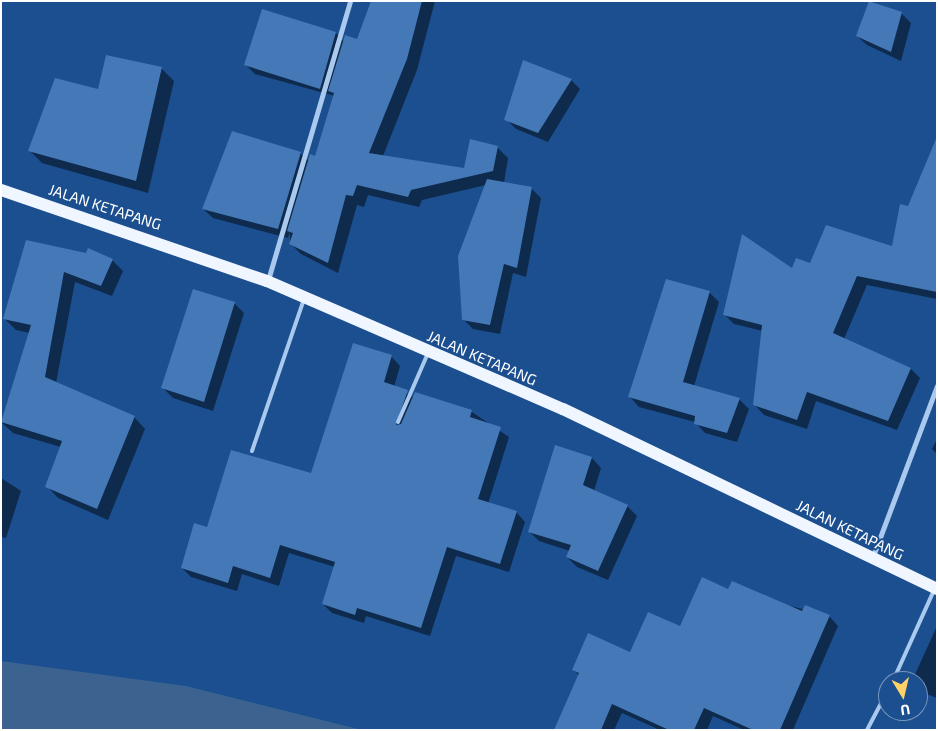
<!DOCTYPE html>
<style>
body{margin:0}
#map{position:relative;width:938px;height:731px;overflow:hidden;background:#1b4f8f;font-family:"Exo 2",sans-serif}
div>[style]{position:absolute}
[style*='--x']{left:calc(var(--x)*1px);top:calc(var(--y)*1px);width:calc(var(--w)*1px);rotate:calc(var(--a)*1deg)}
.water>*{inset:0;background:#3c6290}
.shadow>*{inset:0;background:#0007}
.building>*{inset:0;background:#4478b7}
.lane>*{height:4px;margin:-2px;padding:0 2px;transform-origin:2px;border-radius:2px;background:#a9c9ee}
.street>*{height:5px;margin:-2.5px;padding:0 2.5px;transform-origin:2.5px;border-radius:2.5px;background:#a9c9ee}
.primary>*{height:12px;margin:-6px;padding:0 6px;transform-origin:6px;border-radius:6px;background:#f0f6ff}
span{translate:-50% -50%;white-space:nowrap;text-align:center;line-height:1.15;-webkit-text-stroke:4px #1b4f8f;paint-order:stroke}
.street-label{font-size:15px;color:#fff}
.frame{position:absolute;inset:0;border:2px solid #fff;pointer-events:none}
.north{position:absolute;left:878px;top:671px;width:50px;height:50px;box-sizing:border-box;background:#1b4f8f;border:1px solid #7695bc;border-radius:50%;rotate:171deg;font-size:14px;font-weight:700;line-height:20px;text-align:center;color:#fff}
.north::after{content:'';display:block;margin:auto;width:18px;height:22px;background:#ffd166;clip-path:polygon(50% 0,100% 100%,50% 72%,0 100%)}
</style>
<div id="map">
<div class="water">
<i style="clip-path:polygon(1px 661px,186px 686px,362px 730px,1px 730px)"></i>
</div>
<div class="shadow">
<i style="clip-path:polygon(372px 1px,435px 1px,417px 70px,383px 156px,465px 169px,497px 147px,508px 158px,504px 183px,531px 188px,541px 198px,526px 277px,513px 273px,500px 334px,473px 329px,463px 319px,486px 185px,422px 200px,419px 207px,368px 195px,364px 207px,357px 205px,338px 273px,301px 254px,290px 243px,290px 232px,288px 238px,213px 218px,203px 209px,300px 153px,309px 161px,316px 157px,335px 96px,255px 74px,246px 65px,336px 33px,344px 42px,358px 40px)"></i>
<i style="clip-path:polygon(871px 1px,901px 13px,911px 23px,901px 61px,867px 45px,857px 36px)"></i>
<i style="clip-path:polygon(161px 68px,174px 81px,148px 193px,42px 163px,30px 151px,99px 90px)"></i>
<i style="clip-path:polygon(571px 80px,580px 89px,548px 142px,516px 129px,506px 119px)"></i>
<i style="clip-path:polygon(937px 140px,937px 299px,867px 285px,844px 339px,911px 369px,920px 378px,897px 430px,816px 401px,807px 429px,764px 415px,755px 405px,763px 331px,734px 324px,725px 315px,792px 270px,893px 248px)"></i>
<i style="clip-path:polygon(27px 241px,112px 260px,123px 271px,112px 296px,75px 282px,56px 383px,134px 417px,145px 429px,108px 520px,58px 498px,47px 486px,61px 447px,13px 433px,1px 422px,30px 333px,16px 330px,5px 319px)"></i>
<i style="clip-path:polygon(194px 290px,235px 304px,244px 313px,213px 411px,173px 398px,163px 388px)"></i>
<i style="clip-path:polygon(709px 292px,719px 302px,694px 386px,739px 399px,749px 409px,737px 442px,705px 433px,695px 422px,639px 407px,630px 397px)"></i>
<i style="clip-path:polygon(391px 356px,400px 366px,394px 387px,414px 398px,416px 394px,472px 412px,509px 437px,488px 504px,516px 512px,525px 522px,509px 572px,456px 556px,430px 636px,366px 616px,364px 623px,332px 613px,323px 604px,335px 567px,289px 553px,279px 586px,242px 574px,237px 591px,191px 577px,182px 568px,208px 528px,312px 475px)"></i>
<i style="clip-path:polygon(937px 439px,937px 454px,932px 449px)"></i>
<i style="clip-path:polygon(592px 458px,601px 468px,594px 491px,627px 506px,637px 516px,608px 580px,577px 567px,567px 557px,570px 551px,539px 541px,529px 531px)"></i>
<i style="clip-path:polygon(1px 478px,21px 491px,6px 538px,1px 537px)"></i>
<i style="clip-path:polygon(729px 590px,829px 616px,838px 626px,793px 730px,744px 730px,713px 716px,707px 730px,660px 730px,622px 713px,614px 730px,555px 730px,579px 675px,573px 669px,631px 654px,681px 627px)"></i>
<i style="clip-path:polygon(937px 626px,937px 698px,919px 691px,918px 681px,912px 681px)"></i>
</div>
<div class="building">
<i style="clip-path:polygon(371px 1px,422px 1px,407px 59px,369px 153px,464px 168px,470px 139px,498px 146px,493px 171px,411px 190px,408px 197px,357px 185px,353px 196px,346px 195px,328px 263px,289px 244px,293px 233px,287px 231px,310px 154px,315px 156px,334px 93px,328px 91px,345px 35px,357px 39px)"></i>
<i style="clip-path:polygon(869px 1px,902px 12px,891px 52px,856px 36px)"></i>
<i style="clip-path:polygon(262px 9px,336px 32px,320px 89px,244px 65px)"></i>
<i style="clip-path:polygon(106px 55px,162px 67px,136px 181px,28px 151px,55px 78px,98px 89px)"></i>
<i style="clip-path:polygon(523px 60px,572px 79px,538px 133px,504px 120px)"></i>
<i style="clip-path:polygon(232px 131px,301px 152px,278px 229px,202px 209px)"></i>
<i style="clip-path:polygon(936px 139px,937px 292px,857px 276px,833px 333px,911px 368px,888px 421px,807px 392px,797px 420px,753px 405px,762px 325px,723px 315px,742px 234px,792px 268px,796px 258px,810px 263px,826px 225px,892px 246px,900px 204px,908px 206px)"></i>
<i style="clip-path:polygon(487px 179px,532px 187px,517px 268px,504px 264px,490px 325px,462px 320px,458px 256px)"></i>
<i style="clip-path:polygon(26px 240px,86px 253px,88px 248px,113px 259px,101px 286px,64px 272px,45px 377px,135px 416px,97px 509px,45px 487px,62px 441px,1px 422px,31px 325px,3px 319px)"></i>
<i style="clip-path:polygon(666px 279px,710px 291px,683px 382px,740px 398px,727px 433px,694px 424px,695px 416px,628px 397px)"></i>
<i style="clip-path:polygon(193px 289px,235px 302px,204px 402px,161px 388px)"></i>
<i style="clip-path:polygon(353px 343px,392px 355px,384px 382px,408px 390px,396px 425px,401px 424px,415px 392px,472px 410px,470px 417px,501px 427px,478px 499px,517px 511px,500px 564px,447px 547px,421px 628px,357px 608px,355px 615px,322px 604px,335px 562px,280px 545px,270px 578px,233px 566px,228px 583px,181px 568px,194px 523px,207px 527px,231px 450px,311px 473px)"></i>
<i style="clip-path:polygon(555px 445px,592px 457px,583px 485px,628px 505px,598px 571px,566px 557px,571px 545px,528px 532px)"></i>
<i style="clip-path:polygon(702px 577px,728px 589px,732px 581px,802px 611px,805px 605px,830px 615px,780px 730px,753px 730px,704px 708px,694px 730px,669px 730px,612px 704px,601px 730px,554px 730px,579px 673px,572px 670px,588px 633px,630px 652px,648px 612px,680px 626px)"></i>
</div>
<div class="lane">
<i style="--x:398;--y:422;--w:75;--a:-66.5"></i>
<i style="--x:252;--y:451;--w:161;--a:-71.1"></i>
<i style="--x:893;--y:681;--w:100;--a:-65.7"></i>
<i style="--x:867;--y:730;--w:45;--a:-62.3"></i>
</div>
<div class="street">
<i style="--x:268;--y:280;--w:291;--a:-73.6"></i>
<i style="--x:873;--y:556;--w:182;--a:-69.4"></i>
</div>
<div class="primary">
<i style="--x:1;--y:190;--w:281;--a:18.9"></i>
<i style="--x:267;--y:281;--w:322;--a:23.4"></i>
<i style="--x:563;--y:409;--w:415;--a:25.7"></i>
</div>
<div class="street-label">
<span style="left:105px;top:207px;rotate:18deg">JALAN KETAPANG</span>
<span style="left:482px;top:358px;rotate:23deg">JALAN KETAPANG</span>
<span style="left:850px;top:530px;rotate:26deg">JALAN KETAPANG</span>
</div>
<div class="frame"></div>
<div class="north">U</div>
</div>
